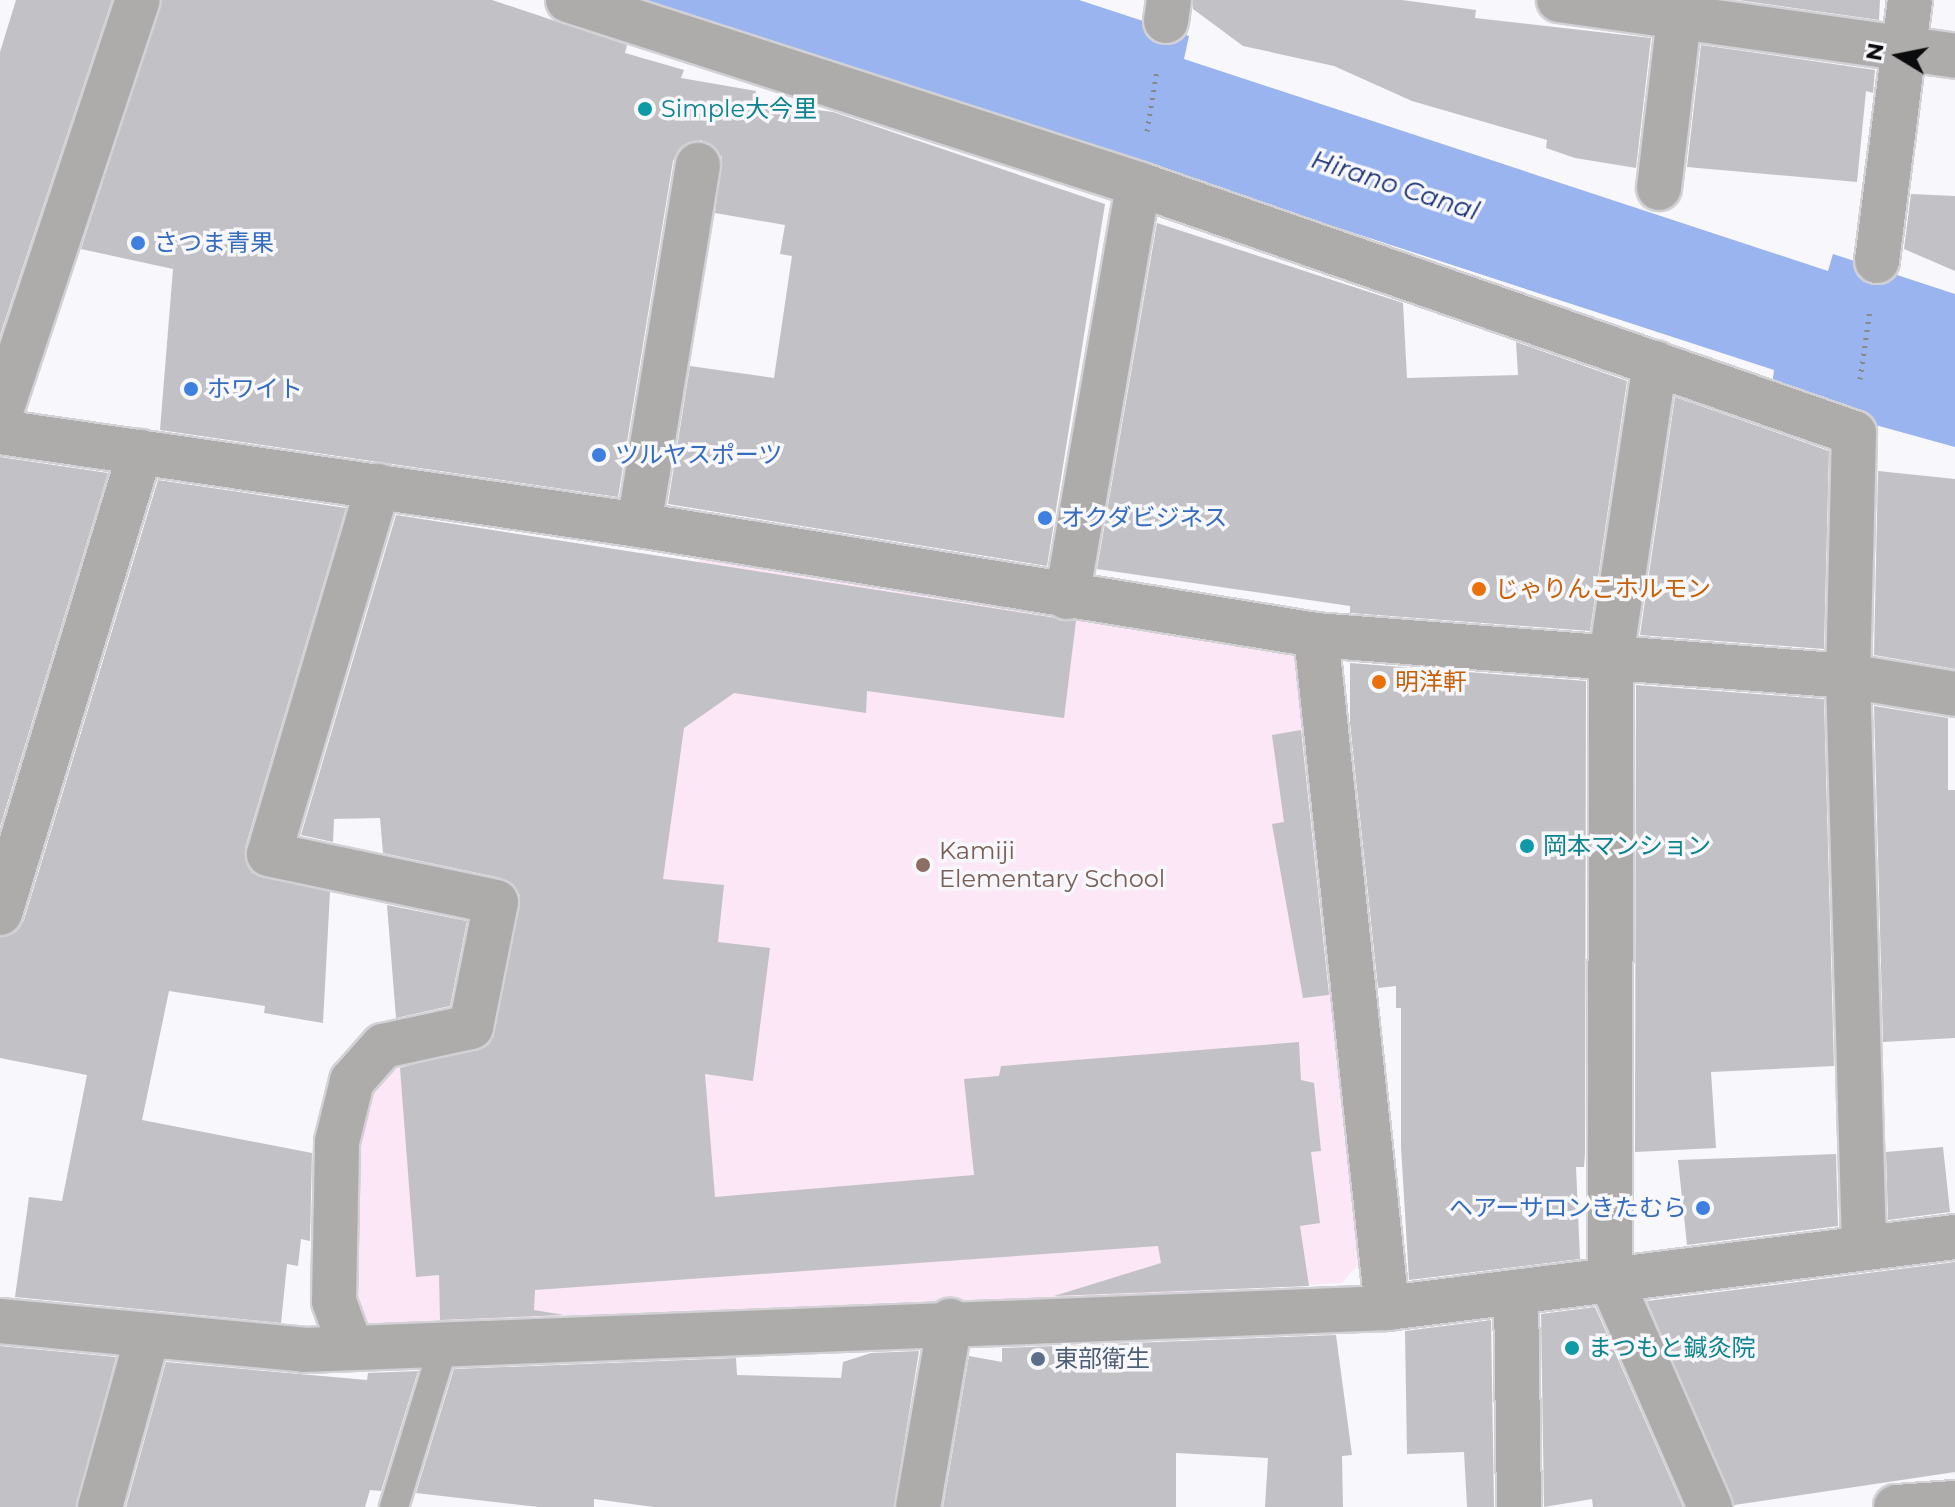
<!DOCTYPE html>
<meta charset="utf-8">
<style>
body{margin:0}
#map{position:relative;width:1955px;height:1507px;overflow:hidden;background:#f7f7fc;font-family:Montserrat,"Noto Sans JP",sans-serif}
div>[style]{position:absolute}
[style*='--x']{left:calc(var(--x)*1px);top:calc(var(--y)*1px);width:calc(var(--w)*1px);rotate:calc(var(--a)*1deg)}
.education>*{inset:0;background:#fbe7f6}
.water>*{inset:0;background:#99b4ee}
.building>*{inset:0;background:#c2c1c5}
.path>*{height:5px;margin-top:-2.5px;transform-origin:0;background:repeating-linear-gradient(90deg,#87878a 0 2px,transparent 0 8px)}
.roads{filter:drop-shadow(2px 0 #d1d1d6) drop-shadow(-2px 0 #d1d1d6) drop-shadow(0 2px #d1d1d6) drop-shadow(0 -2px #d1d1d6)}
.lane>*{height:28px;margin:-14px;padding:0 14px;transform-origin:14px;border-radius:14px;background:#aeacab}
.street>*{height:44px;margin:-22px;padding:0 22px;transform-origin:22px;border-radius:22px;background:#aeacab}
.dots>*{width:22px;height:22px;translate:-50% -50%;box-sizing:border-box;border:4px solid #f7f7fc;border-radius:50%}
span{translate:-50% -50%;white-space:nowrap;text-align:center;line-height:1.15;-webkit-text-stroke:7px #f7f7fc;paint-order:stroke}
.culture-label{font-size:24px;color:#0d838f}
.left{translate:0 -50%;text-align:left}
.shop-label{font-size:24px;color:#366cbe}
.right{translate:-100% -50%;text-align:right}
.food-label{font-size:24px;color:#c56008}
.education-label{font-size:24px;color:#785e54}
.service-label{font-size:24px;color:#4e5e75}
.water-label{font-size:26px;color:#173072;font-style:italic}
.north{position:absolute;left:1859px;top:16px;width:80px;height:80px;-webkit-text-stroke:6px #f7f7fc;paint-order:stroke;rotate:280deg;font-size:22px;font-weight:700;line-height:32px;text-align:center;color:#0b0b0d}
.north::after{content:'';display:block;margin:auto;width:28px;height:36px;background:#0b0b0d;clip-path:polygon(50% 0,100% 100%,50% 72%,0 100%)}
</style>
<div id="map">
<div class="education">
<i style="clip-path:polygon(700px 553px,1305px 648px,1370px 1250px,1342px 1283px,360px 1340px,355px 1101px,385px 1059px,497px 1049px,540px 667px,677px 680px)"></i>
</div>
<div class="water">
<i style="clip-path:polygon(640px 0,1079px 0,1189px 36px,1184px 59px,1828px 271px,1833px 254px,1955px 294px,1955px 447px,1771px 396px,1774px 370px)"></i>
</div>
<div class="building">
<i style="clip-path:polygon(16px 0,112px 0,0 335px,0 52px)"></i>
<i style="clip-path:polygon(162px 0,492px 0,627px 45px,625px 53px,684px 70px,681px 78px,756px 91px,754px 102px,833px 112px,1105px 204px,1047px 566px,668px 504px,690px 366px,774px 378px,792px 256px,780px 254px,785px 225px,715px 213px,722px 157px,701px 140px,679px 149px,673px 161px,618px 497px,160px 430px,173px 269px,81px 249px)"></i>
<i style="clip-path:polygon(1193px 0,1402px 0,1476px 10px,1475px 18px,1651px 38px,1636px 168px,1575px 158px,1546px 148px,1547px 140px,1412px 101px,1334px 66px,1243px 46px,1193px 9px)"></i>
<i style="clip-path:polygon(1738px 0,1880px 0,1879px 20px)"></i>
<i style="clip-path:polygon(1701px 45px,1875px 70px,1873px 93px,1866px 91px,1857px 182px,1687px 167px)"></i>
<i style="clip-path:polygon(1911px 194px,1955px 196px,1955px 271px,1904px 249px)"></i>
<i style="clip-path:polygon(1157px 223px,1403px 303px,1407px 378px,1518px 375px,1516px 342px,1627px 381px,1590px 631px,1350px 613px,1350px 606px,1097px 569px)"></i>
<i style="clip-path:polygon(1675px 397px,1829px 451px,1824px 649px,1640px 635px)"></i>
<i style="clip-path:polygon(0 457px,108px 473px,0 827px)"></i>
<i style="clip-path:polygon(1878px 471px,1955px 479px,1955px 669px,1874px 655px)"></i>
<i style="clip-path:polygon(158px 480px,346px 508px,245px 848px,252px 873px,330px 892px,323px 1023px,264px 1013px,265px 1006px,169px 991px,142px 1120px,312px 1153px,310px 1241px,301px 1239px,298px 1266px,287px 1264px,281px 1323px,15px 1297px,29px 1197px,62px 1201px,87px 1075px,0 1058px,0 937px,16px 932px,24px 920px)"></i>
<i style="clip-path:polygon(396px 515px,1076px 621px,1064px 718px,867px 691px,866px 713px,734px 693px,684px 728px,663px 879px,724px 885px,718px 942px,770px 948px,753px 1081px,705px 1074px,715px 1197px,974px 1175px,964px 1079px,999px 1076px,1001px 1066px,1299px 1042px,1301px 1080px,1314px 1083px,1321px 1151px,1311px 1152px,1320px 1223px,1300px 1226px,1309px 1286px,1054px 1296px,1161px 1263px,1158px 1246px,535px 1290px,534px 1310px,564px 1315px,440px 1320px,439px 1275px,416px 1277px,400px 1068px,489px 1044px,520px 895px,501px 878px,383px 853px,380px 818px,334px 819px,333px 842px,301px 835px)"></i>
<i style="clip-path:polygon(1350px 663px,1586px 681px,1585px 1154px,1584px 1167px,1576px 1167px,1580px 1259px,1409px 1280px,1401px 1147px,1401px 1008px,1396px 1008px,1396px 986px,1378px 988px,1350px 723px)"></i>
<i style="clip-path:polygon(1636px 685px,1824px 699px,1834px 1066px,1711px 1072px,1716px 1148px,1635px 1152px)"></i>
<i style="clip-path:polygon(1874px 706px,1948px 718px,1948px 790px,1955px 790px,1955px 1038px,1883px 1042px)"></i>
<i style="clip-path:polygon(1301px 730px,1329px 995px,1303px 998px,1272px 824px,1284px 822px,1272px 735px)"></i>
<i style="clip-path:polygon(387px 905px,467px 921px,450px 1006px,396px 1018px)"></i>
<i style="clip-path:polygon(1943px 1147px,1950px 1212px,1888px 1220px,1886px 1152px)"></i>
<i style="clip-path:polygon(1836px 1154px,1838px 1226px,1687px 1245px,1678px 1160px)"></i>
<i style="clip-path:polygon(1955px 1262px,1955px 1472px,1734px 1505px,1647px 1301px)"></i>
<i style="clip-path:polygon(1595px 1307px,1683px 1507px,1593px 1507px,1592px 1499px,1544px 1507px,1541px 1314px)"></i>
<i style="clip-path:polygon(1491px 1320px,1494px 1507px,1467px 1507px,1464px 1452px,1407px 1454px,1405px 1331px)"></i>
<i style="clip-path:polygon(1336px 1335px,1352px 1455px,1342px 1456px,1343px 1507px,1265px 1507px,1268px 1458px,1176px 1453px,1176px 1507px,943px 1507px,969px 1356px,1002px 1362px,1002px 1348px)"></i>
<i style="clip-path:polygon(0 1346px,116px 1357px,76px 1507px,0 1507px)"></i>
<i style="clip-path:polygon(919px 1351px,894px 1507px,654px 1507px,594px 1499px,594px 1507px,539px 1507px,416px 1493px,454px 1369px,736px 1358px,737px 1375px,841px 1378px,843px 1362px,871px 1353px)"></i>
<i style="clip-path:polygon(166px 1362px,367px 1380px,368px 1373px,418px 1371px,381px 1491px,370px 1490px,365px 1507px,126px 1507px)"></i>
</div>
<div class="path">
<i style="--x:1147;--y:131;--w:62;--a:-80.7"></i>
<i style="--x:1860;--y:379;--w:70;--a:-81.8"></i>
</div>
<div class="roads">
<div class="lane">
<i style="--x:394;--y:1507;--w:171;--a:-73"></i>
</div>
<div class="street">
<i style="--x:568;--y:0;--w:599;--a:17.89"></i>
<i style="--x:1138;--y:184;--w:758;--a:19.18"></i>
<i style="--x:1854;--y:433;--w:243;--a:91.4"></i>
<i style="--x:1848;--y:676;--w:568;--a:88.39"></i>
<i style="--x:1559;--y:0;--w:400;--a:8"></i>
<i style="--x:1166;--y:21;--w:21;--a:-82"></i>
<i style="--x:1659;--y:188;--w:189;--a:-83.3"></i>
<i style="--x:1877;--y:261;--w:263;--a:-82.8"></i>
<i style="--x:1655;--y:363;--w:298;--a:98.5"></i>
<i style="--x:1611;--y:658;--w:620;--a:90.09"></i>
<i style="--x:1610;--y:1278;--w:250;--a:66.4"></i>
<i style="--x:0;--y:414;--w:436;--a:-71.6"></i>
<i style="--x:0;--y:432;--w:646;--a:8.28"></i>
<i style="--x:639;--y:525;--w:686;--a:9.23"></i>
<i style="--x:1316;--y:635;--w:534;--a:4.41"></i>
<i style="--x:1848;--y:676;--w:109;--a:9.5"></i>
<i style="--x:639;--y:525;--w:365;--a:-80.7"></i>
<i style="--x:1067;--y:597;--w:419;--a:-80.2"></i>
<i style="--x:1316;--y:635;--w:677;--a:83.98"></i>
<i style="--x:0;--y:913;--w:482;--a:-73.1"></i>
<i style="--x:1516;--y:1292;--w:215;--a:89.2"></i>
<i style="--x:0;--y:1321;--w:305;--a:5.4"></i>
<i style="--x:304;--y:1350;--w:1084;--a:-2.22"></i>
<i style="--x:1387;--y:1308;--w:572;--a:-7.13"></i>
<i style="--x:351;--y:1348;--w:50;--a:-109.9"></i>
<i style="--x:334;--y:1301;--w:159;--a:-88.9"></i>
<i style="--x:337;--y:1142;--w:63;--a:-76.2"></i>
<i style="--x:352;--y:1081;--w:47;--a:-48.5"></i>
<i style="--x:383;--y:1046;--w:90;--a:-12.2"></i>
<i style="--x:471;--y:1027;--w:127;--a:-78.7"></i>
<i style="--x:496;--y:902;--w:232;--a:-168.1"></i>
<i style="--x:269;--y:854;--w:384;--a:-73.5"></i>
<i style="--x:100;--y:1507;--w:175;--a:-74.5"></i>
<i style="--x:918;--y:1507;--w:189;--a:-80.2"></i>
<i style="--x:1896;--y:1507;--w:59;--a:-3.9"></i>
</div>
</div>
<div class="dots">
<i style="left:645px;top:109px;background:#0f9aa8"></i>
<i style="left:138px;top:243px;background:#3f7fe0"></i>
<i style="left:191px;top:389px;background:#3f7fe0"></i>
<i style="left:599px;top:455px;background:#3f7fe0"></i>
<i style="left:1045px;top:518px;background:#3f7fe0"></i>
<i style="left:1479px;top:589px;background:#e8710a"></i>
<i style="left:1379px;top:682px;background:#e8710a"></i>
<i style="left:1527px;top:846px;background:#0f9aa8"></i>
<i style="left:923px;top:865px;background:#8d6e63"></i>
<i style="left:1703px;top:1208px;background:#3f7fe0"></i>
<i style="left:1572px;top:1348px;background:#0f9aa8"></i>
<i style="left:1038px;top:1359px;background:#5c6f8a"></i>
</div>
<div class="culture-label">
<span class="left" style="left:661px;top:109px">Simple大今里</span>
<span class="left" style="left:1543px;top:846px">岡本マンション</span>
<span class="left" style="left:1588px;top:1348px">まつもと鍼灸院</span>
</div>
<div class="shop-label">
<span class="left" style="left:154px;top:243px">さつま青果</span>
<span class="left" style="left:207px;top:389px">ホワイト</span>
<span class="left" style="left:615px;top:455px">ツルヤスポーツ</span>
<span class="left" style="left:1061px;top:518px">オクダビジネス</span>
<span class="right" style="left:1687px;top:1208px">ヘアーサロンきたむら</span>
</div>
<div class="food-label">
<span class="left" style="left:1495px;top:589px">じゃりんこホルモン</span>
<span class="left" style="left:1395px;top:682px">明洋軒</span>
</div>
<div class="education-label">
<span class="left" style="left:939px;top:865px">Kamiji<br>Elementary School</span>
</div>
<div class="service-label">
<span class="left" style="left:1054px;top:1359px">東部衛生</span>
</div>
<div class="water-label">
<span style="left:1395px;top:186px;rotate:18deg">Hirano Canal</span>
</div>
<div class="north">N</div>
</div>
